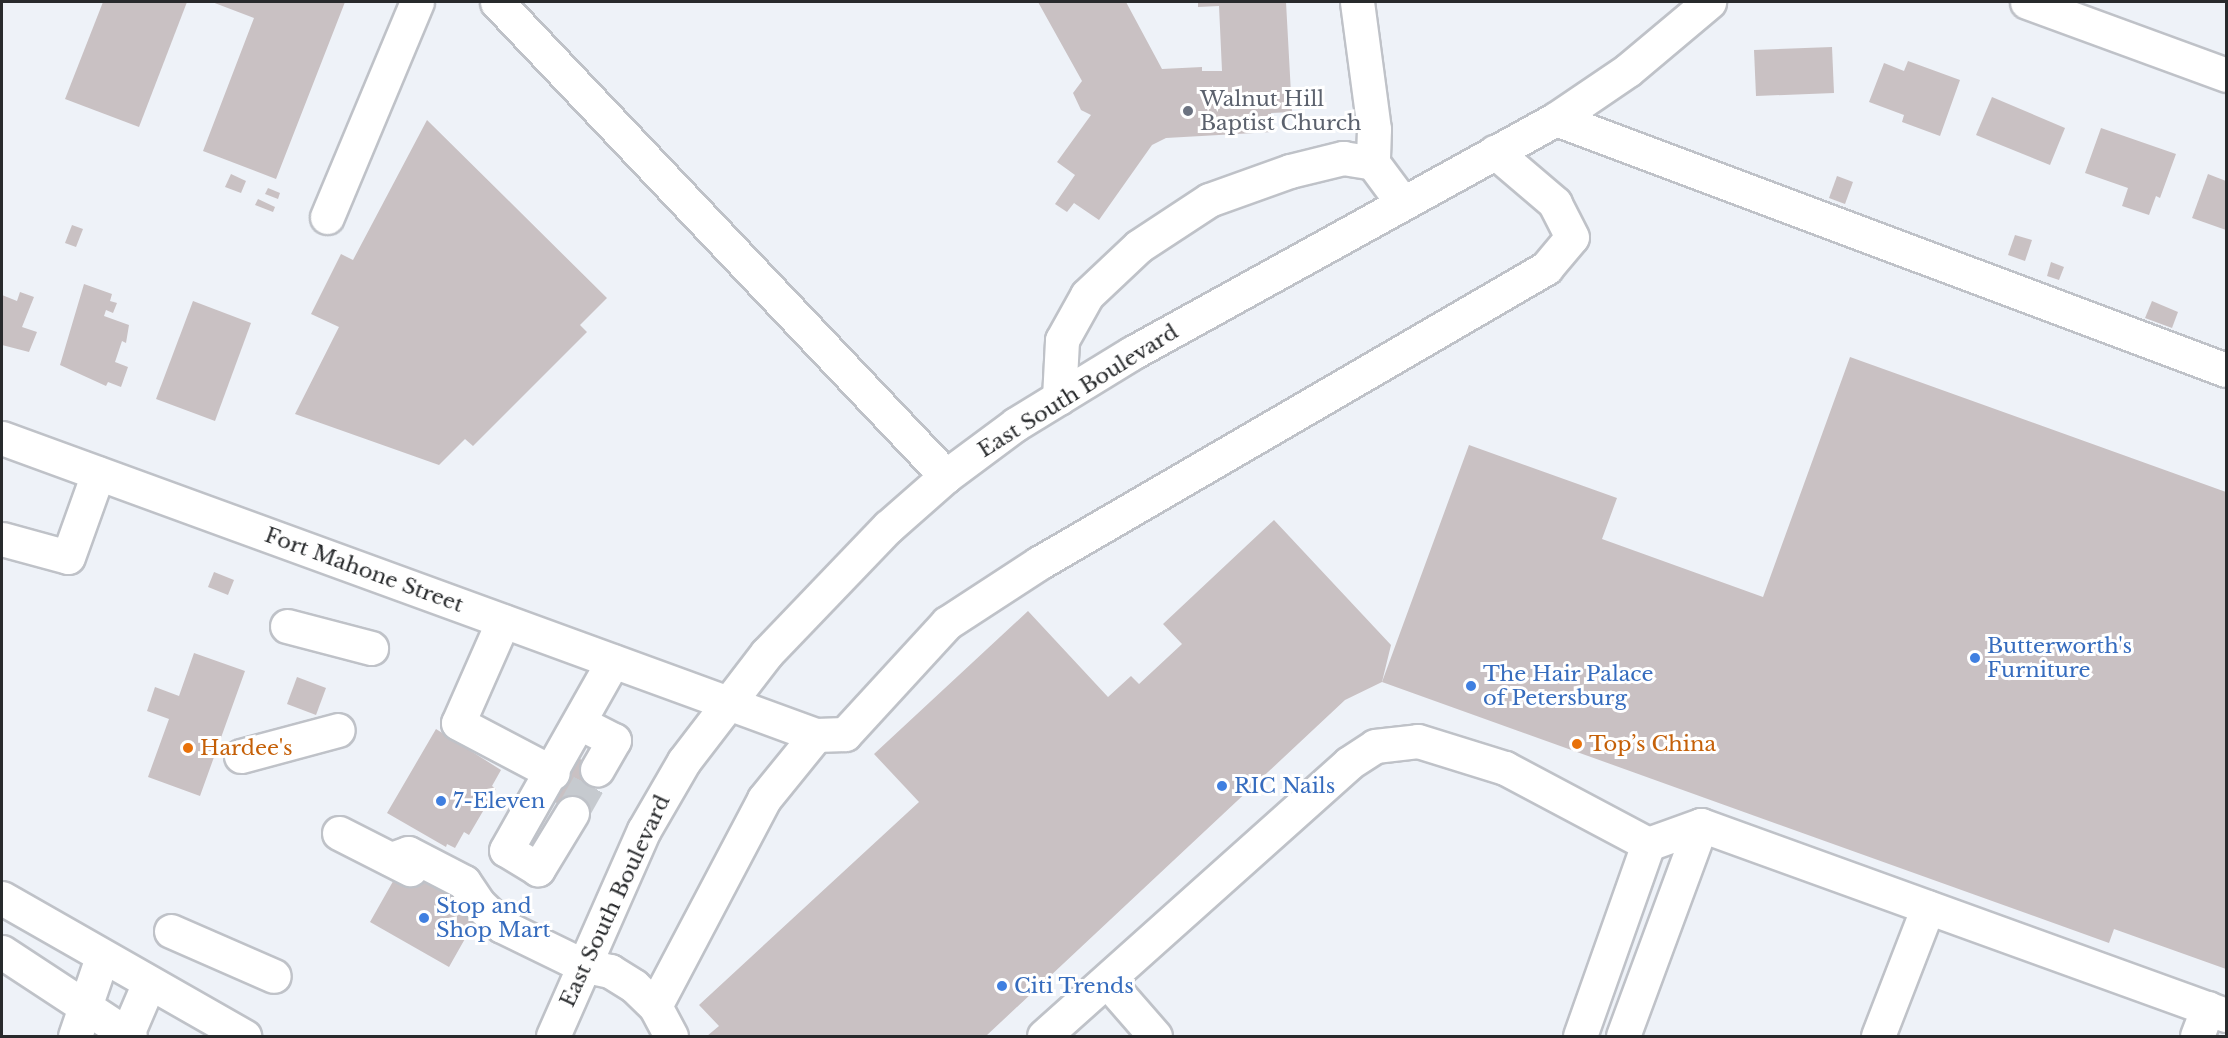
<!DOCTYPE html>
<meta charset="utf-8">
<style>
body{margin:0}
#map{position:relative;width:2228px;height:1038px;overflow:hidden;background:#eef2f8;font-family:"Libre Baskerville",serif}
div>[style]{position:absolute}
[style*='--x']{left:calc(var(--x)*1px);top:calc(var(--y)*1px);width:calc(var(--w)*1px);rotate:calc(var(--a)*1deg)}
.building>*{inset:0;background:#c9c1c3}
.minor-tunnel>*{height:33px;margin-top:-16.5px;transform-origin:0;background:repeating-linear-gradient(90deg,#c6cacf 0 33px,transparent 0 49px)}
.roads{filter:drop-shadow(2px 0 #bfc2c8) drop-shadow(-2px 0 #bfc2c8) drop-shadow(0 2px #bfc2c8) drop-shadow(0 -2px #bfc2c8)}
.minor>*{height:33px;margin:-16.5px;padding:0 16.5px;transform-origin:16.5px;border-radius:16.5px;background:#fff}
.major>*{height:33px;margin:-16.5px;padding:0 16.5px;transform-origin:16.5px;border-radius:16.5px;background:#fff}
.dots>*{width:16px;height:16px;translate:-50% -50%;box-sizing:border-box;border:3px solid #fff;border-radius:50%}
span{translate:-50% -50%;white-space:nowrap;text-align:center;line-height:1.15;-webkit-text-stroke:6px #fff;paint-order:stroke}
.worship-label{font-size:21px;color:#5b616d}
.left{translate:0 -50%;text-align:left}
.street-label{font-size:21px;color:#282a2c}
.shop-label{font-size:21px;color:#366cbe}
.food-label{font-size:21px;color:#c56008}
.frame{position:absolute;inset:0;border:3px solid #282a2c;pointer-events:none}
</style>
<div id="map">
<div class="building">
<i style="clip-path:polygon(103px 2px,187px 2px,139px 127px,65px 99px)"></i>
<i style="clip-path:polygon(212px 2px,345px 2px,276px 179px,203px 151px,254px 18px)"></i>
<i style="clip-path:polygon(1038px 2px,1126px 2px,1162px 69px,1202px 67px,1202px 71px,1222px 71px,1219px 6px,1198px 7px,1198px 2px,1286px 2px,1292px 112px,1271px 113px,1273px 132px,1166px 138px,1152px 145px,1099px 220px,1074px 203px,1067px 212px,1055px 204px,1075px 175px,1057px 162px,1091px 115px,1081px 110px,1073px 93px,1082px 81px)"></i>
<i style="clip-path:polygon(1832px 47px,1834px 93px,1756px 96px,1754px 50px)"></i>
<i style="clip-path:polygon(1908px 61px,1960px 80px,1940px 136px,1902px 122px,1904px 115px,1869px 102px,1884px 63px,1904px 71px)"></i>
<i style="clip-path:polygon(1992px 97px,2065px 128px,2050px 165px,1976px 135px)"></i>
<i style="clip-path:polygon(427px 120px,607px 298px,580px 325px,587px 332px,473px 446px,465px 439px,439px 465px,295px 414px,339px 327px,311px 314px,341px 254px,353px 260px)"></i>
<i style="clip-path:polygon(2101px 128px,2176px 154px,2160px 198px,2156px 196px,2149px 215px,2122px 206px,2128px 188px,2085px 173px)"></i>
<i style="clip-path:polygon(231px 174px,246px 181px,241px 193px,225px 187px)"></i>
<i style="clip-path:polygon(2208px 174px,2226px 181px,2226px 230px,2192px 218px)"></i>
<i style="clip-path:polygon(1837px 176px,1853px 182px,1845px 204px,1829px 198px)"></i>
<i style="clip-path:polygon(268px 188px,280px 193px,278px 199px,265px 194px)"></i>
<i style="clip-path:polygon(258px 199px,275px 207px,273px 212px,255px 205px)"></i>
<i style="clip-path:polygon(72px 225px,83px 229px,76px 247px,65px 243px)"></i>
<i style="clip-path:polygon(2015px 235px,2032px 240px,2025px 261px,2008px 255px)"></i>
<i style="clip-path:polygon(2051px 262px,2064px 267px,2059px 280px,2047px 276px)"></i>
<i style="clip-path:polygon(84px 284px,112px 294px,110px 301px,117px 303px,113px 313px,106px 310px,104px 316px,129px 325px,126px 343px,122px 341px,115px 362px,128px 367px,121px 387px,108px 382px,106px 386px,60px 365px)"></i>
<i style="clip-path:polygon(20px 292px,34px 297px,22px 327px,37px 332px,29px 352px,2px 345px,2px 295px,17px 301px)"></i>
<i style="clip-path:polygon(193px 301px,251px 323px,215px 421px,156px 399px)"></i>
<i style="clip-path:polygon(2152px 301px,2178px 312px,2172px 328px,2145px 318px)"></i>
<i style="clip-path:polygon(1850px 357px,2226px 492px,2226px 969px,2114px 929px,2109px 943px,1382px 682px,1469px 445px,1617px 498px,1602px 539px,1763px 597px)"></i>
<i style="clip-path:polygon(1274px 520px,1391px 645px,1382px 682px,1345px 700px,986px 1036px,707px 1036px,719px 1026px,699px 1005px,919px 802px,874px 754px,1028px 611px,1108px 697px,1131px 676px,1139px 684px,1182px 644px,1163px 624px)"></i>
<i style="clip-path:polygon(214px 572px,234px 580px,228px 595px,208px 587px)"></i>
<i style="clip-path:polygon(194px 653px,245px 671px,200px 796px,148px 777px,169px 719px,147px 711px,155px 687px,179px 696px)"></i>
<i style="clip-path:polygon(297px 677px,326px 688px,316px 715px,287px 704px)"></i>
<i style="clip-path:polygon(436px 729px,501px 770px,492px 786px,496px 789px,469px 835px,464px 832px,455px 848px,447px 844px,446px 847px,387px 813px)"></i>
<i style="clip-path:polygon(572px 754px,603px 773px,577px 815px,545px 796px)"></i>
<i style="clip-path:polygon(429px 866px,453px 880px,445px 894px,479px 914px,449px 967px,370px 922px,400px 869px,421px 880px)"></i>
</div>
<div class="minor-tunnel">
<i style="--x:572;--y:813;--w:51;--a:-60.4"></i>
</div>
<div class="roads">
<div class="minor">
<i style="--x:497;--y:2;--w:653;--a:46.55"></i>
<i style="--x:1357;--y:2;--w:128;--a:82.4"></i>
<i style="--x:1374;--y:129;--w:34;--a:92"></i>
<i style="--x:2027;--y:2;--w:212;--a:20.1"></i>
<i style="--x:1556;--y:119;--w:715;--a:20.54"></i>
<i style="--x:327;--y:217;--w:233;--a:-67.3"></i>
<i style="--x:1059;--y:398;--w:58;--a:-87"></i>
<i style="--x:1062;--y:340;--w:51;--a:-60.9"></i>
<i style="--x:1087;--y:295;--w:71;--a:-43.3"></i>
<i style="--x:1139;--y:246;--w:84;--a:-33.3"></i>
<i style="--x:1209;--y:200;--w:86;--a:-19.7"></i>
<i style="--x:1290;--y:171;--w:55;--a:-13.8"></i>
<i style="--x:1343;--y:158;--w:30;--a:9"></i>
<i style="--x:1373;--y:163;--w:49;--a:53.4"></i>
<i style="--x:2;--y:438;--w:866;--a:20.05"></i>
<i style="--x:816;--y:735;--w:29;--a:-2"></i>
<i style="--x:845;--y:734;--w:151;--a:-47.4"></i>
<i style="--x:947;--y:623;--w:110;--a:-33.1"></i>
<i style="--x:1039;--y:563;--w:587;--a:-30.19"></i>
<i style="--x:1546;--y:268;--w:40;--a:-50"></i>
<i style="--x:1572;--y:237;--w:38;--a:-117"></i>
<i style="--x:1555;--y:203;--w:79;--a:-139.6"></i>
<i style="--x:2;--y:539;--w:68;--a:15.3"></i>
<i style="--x:68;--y:557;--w:89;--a:-70.3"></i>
<i style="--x:503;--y:621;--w:111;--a:113.8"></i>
<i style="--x:458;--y:723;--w:107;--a:27.8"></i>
<i style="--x:287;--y:626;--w:87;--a:14.7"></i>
<i style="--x:580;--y:723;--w:38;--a:27"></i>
<i style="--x:614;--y:740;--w:34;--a:120"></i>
<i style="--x:241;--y:756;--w:100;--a:-15"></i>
<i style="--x:572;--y:813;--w:66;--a:121.3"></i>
<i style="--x:538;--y:869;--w:37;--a:-149"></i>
<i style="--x:506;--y:850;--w:217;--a:-60.5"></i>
<i style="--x:339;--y:833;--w:80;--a:26.9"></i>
<i style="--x:391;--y:859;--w:18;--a:-19"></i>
<i style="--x:408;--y:853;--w:63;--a:27.4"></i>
<i style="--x:464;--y:882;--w:25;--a:56"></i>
<i style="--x:478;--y:903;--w:33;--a:44"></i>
<i style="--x:502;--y:926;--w:89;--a:26"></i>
<i style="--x:582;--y:965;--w:29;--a:12"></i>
<i style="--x:610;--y:971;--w:28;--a:32"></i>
<i style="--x:634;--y:986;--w:29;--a:44"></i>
<i style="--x:655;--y:1006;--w:34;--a:62"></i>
<i style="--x:171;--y:931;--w:112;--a:23.6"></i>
<i style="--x:1107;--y:981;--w:73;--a:48.9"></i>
<i style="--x:655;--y:1006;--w:234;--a:-62.2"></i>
<i style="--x:764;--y:799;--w:82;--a:-50.9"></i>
<i style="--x:127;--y:1034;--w:53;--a:-66.8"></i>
<i style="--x:75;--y:1036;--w:83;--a:-71.1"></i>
<i style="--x:553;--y:1036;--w:225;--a:-66.2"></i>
<i style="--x:644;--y:830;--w:80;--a:-59.9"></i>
<i style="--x:684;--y:761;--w:136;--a:-52.5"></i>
<i style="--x:767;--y:653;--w:175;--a:-46.2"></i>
<i style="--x:888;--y:527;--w:77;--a:-41.3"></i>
<i style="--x:946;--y:476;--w:87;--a:-36.6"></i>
<i style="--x:1016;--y:424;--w:136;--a:-31.5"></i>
<i style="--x:1132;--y:353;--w:484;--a:-28.9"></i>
<i style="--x:1556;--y:119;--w:87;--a:-34.2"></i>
<i style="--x:1628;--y:70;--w:106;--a:-40"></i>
<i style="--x:1044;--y:1036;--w:409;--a:-41.8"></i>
<i style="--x:1349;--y:763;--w:31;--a:-33"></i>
<i style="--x:1375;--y:746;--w:43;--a:-6.6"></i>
<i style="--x:1418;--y:741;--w:91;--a:17.2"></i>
<i style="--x:1505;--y:768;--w:162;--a:28"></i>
<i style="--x:1648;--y:844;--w:56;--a:-19.7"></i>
<i style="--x:1701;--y:825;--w:558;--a:19.9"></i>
<i style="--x:1580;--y:1036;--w:204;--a:-70.5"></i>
<i style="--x:1623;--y:1036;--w:225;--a:-69.7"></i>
<i style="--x:1878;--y:1036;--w:138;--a:-68.8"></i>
<i style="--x:2197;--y:1036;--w:30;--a:-69"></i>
</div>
<div class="major">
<i style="--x:2;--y:898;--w:279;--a:29.7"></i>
<i style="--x:2;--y:952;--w:153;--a:33.3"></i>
</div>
</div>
<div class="dots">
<i style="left:1188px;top:111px;background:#6b7280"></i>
<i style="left:1975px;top:658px;background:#3f7fe0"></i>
<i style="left:1471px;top:686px;background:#3f7fe0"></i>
<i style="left:1577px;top:744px;background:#e8710a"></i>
<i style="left:188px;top:748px;background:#e8710a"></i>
<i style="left:1222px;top:786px;background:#3f7fe0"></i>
<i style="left:441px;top:801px;background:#3f7fe0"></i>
<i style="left:424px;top:918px;background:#3f7fe0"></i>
<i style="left:1002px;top:986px;background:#3f7fe0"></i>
</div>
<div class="worship-label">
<span class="left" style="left:1200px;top:111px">Walnut Hill<br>Baptist Church</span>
</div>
<div class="street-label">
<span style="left:1078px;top:391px;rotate:-32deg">East South Boulevard</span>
<span style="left:364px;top:570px;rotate:20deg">Fort Mahone Street</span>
<span style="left:615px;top:901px;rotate:-65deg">East South Boulevard</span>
</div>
<div class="shop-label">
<span class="left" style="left:1987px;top:658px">Butterworth's<br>Furniture</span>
<span class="left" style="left:1483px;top:686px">The Hair Palace<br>of Petersburg</span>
<span class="left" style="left:1234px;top:786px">RIC Nails</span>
<span class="left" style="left:453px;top:801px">7-Eleven</span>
<span class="left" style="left:436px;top:918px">Stop and<br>Shop Mart</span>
<span class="left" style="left:1014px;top:986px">Citi Trends</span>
</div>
<div class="food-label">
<span class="left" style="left:1589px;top:744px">Top’s China</span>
<span class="left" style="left:200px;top:748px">Hardee's</span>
</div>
<div class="frame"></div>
</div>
